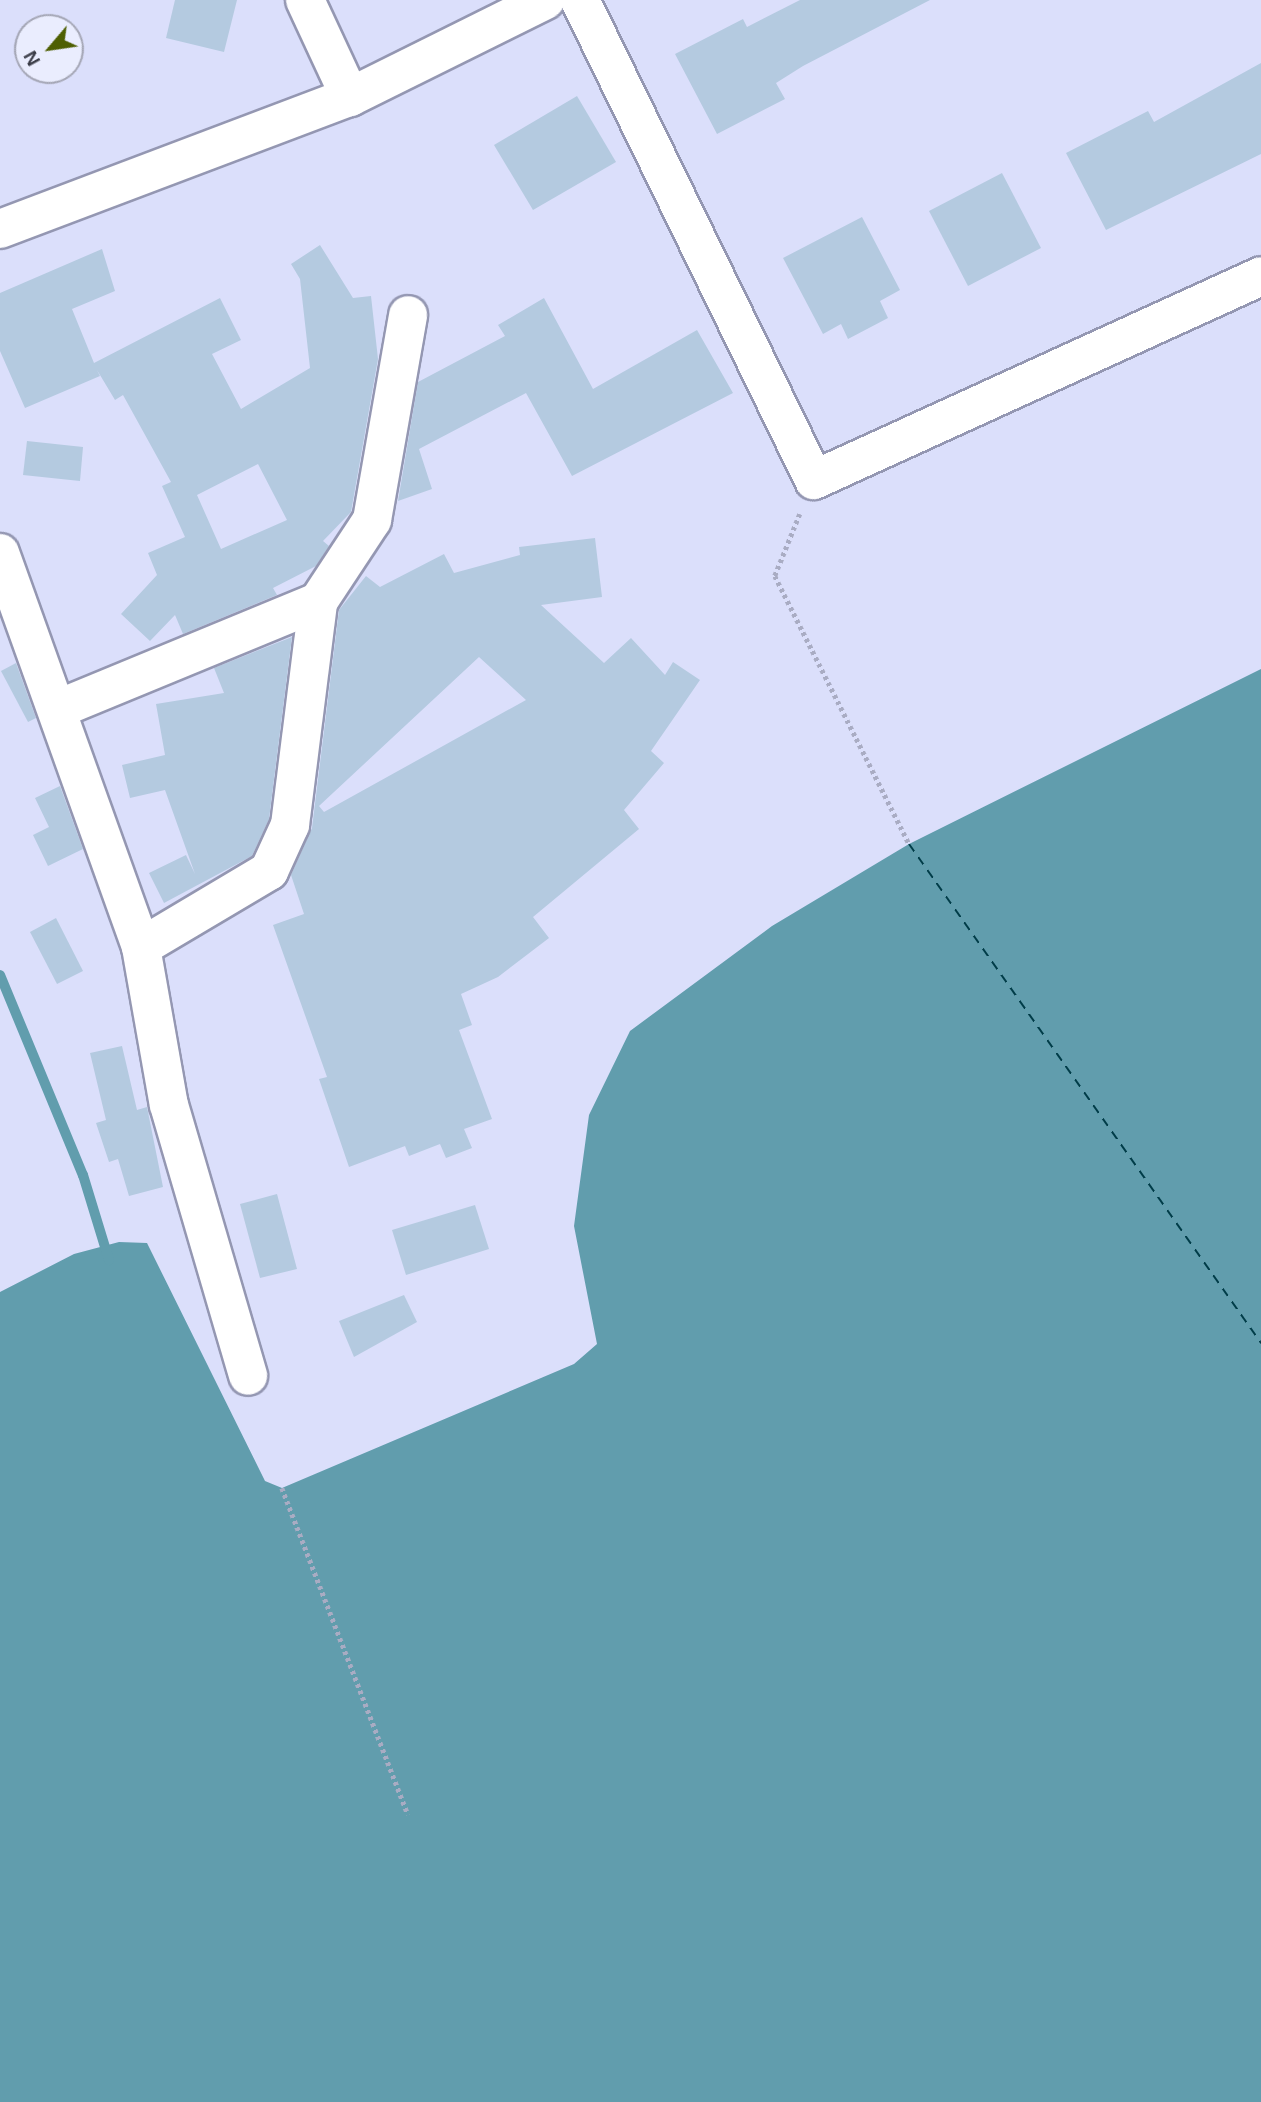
<!DOCTYPE html>
<style>
body{margin:0}
#map{position:relative;width:1261px;height:2102px;overflow:hidden;background:#dbdffb;font-family:Arial,sans-serif}
div>[style]{position:absolute}
[style*='--x']{left:calc(var(--x)*1px);top:calc(var(--y)*1px);width:calc(var(--w)*1px);rotate:calc(var(--a)*1deg)}
.water>*{inset:0;background:#619dad}
.stream>*{height:10px;margin:-5px;padding:0 5px;transform-origin:5px;border-radius:5px;background:#619dad}
.ferry>*{height:2px;margin-top:-1px;transform-origin:0;background:repeating-linear-gradient(90deg,#003c48 0 9px,transparent 0 16px)}
.building>*{inset:0;background:#b4cae0}
.path>*{height:4.5px;margin-top:-2.25px;transform-origin:0;background:repeating-linear-gradient(90deg,#a9acc3 0 3.5px,transparent 0 7px)}
.roads{filter:drop-shadow(2px 0 #9497b2) drop-shadow(-2px 0 #9497b2) drop-shadow(0 2px #9497b2) drop-shadow(0 -2px #9497b2)}
.street>*{height:38px;margin:-19px;padding:0 19px;transform-origin:19px;border-radius:19px;background:#fff}
span{translate:-50% -50%;white-space:nowrap;text-align:center;line-height:1.15;-webkit-text-stroke:5px #eaedfe;paint-order:stroke}
.north{position:absolute;left:14px;top:14px;width:70px;height:70px;box-sizing:border-box;background:#eaedfe;border:2px solid #a4a6b5;border-radius:50%;rotate:241deg;font-size:19px;font-weight:700;line-height:28px;text-align:center;color:#3a3c47}
.north::after{content:'';display:block;margin:auto;width:24px;height:32px;background:#4e5f02;clip-path:polygon(50% 0,100% 100%,50% 72%,0 100%)}
</style>
<div id="map">
<div class="water">
<i style="clip-path:polygon(1261px 669px,1261px 2102px,0 2102px,0 1292px,74px 1254px,119px 1242px,147px 1243px,265px 1481px,282px 1488px,574px 1364px,597px 1344px,574px 1226px,589px 1115px,630px 1031px,772px 926px,909px 844px)"></i>
</div>
<div class="stream">
<i style="--x:0;--y:975;--w:217;--a:67.5"></i>
<i style="--x:83;--y:1175;--w:89;--a:73"></i>
</div>
<div class="ferry">
<i style="--x:909;--y:844;--w:611;--a:54.8"></i>
</div>
<div class="building">
<i style="clip-path:polygon(175px 0,237px 0,224px 52px,166px 38px)"></i>
<i style="clip-path:polygon(800px 0,930px 0,803px 66px,776px 83px,785px 99px,717px 134px,675px 54px,743px 19px,747px 27px)"></i>
<i style="clip-path:polygon(1261px 63px,1261px 154px,1106px 230px,1066px 153px,1148px 111px,1154px 122px)"></i>
<i style="clip-path:polygon(577px 96px,616px 162px,533px 210px,494px 145px)"></i>
<i style="clip-path:polygon(1002px 173px,1041px 248px,968px 286px,929px 211px)"></i>
<i style="clip-path:polygon(862px 217px,900px 290px,880px 301px,888px 318px,848px 339px,841px 324px,823px 334px,783px 258px)"></i>
<i style="clip-path:polygon(evenodd,320px 245px,353px 298px,371px 296px,378px 359px,351px 512px,323px 541px,329px 546px,316px 566px,273px 588px,277px 595px,183px 634px,175px 615px,150px 641px,121px 614px,157px 575px,148px 553px,185px 537px,162px 486px,171px 482px,123px 395px,115px 400px,97px 370px,100px 376px,25px 408px,0 351px,0 293px,102px 249px,115px 291px,72px 309px,94px 363px,220px 298px,241px 340px,212px 354px,241px 409px,310px 368px,300px 279px,291px 264px,320px 245px,258px 464px,287px 520px,221px 549px,197px 495px,258px 464px)"></i>
<i style="clip-path:polygon(544px 298px,593px 389px,697px 330px,733px 393px,572px 476px,526px 393px,419px 449px,432px 489px,398px 501px,418px 382px,505px 336px,498px 325px)"></i>
<i style="clip-path:polygon(27px 441px,83px 447px,80px 481px,23px 475px)"></i>
<i style="clip-path:polygon(evenodd,595px 538px,602px 597px,541px 605px,604px 663px,631px 638px,665px 675px,673px 662px,700px 680px,651px 751px,664px 763px,624px 810px,639px 829px,533px 917px,549px 938px,498px 977px,461px 994px,472px 1025px,459px 1030px,492px 1119px,464px 1129px,472px 1148px,446px 1158px,440px 1144px,409px 1156px,405px 1146px,349px 1167px,319px 1079px,327px 1077px,273px 925px,304px 914px,291px 875px,312px 828px,339px 610px,366px 576px,380px 587px,444px 554px,454px 573px,520px 555px,519px 547px,595px 538px,479px 657px,526px 700px,324px 812px,319px 806px,479px 657px)"></i>
<i style="clip-path:polygon(292px 637px,269px 819px,252px 856px,164px 903px,149px 873px,186px 855px,195px 874px,165px 790px,130px 798px,122px 765px,165px 755px,156px 704px,224px 693px,214px 668px)"></i>
<i style="clip-path:polygon(16px 663px,36px 718px,28px 722px,1px 671px)"></i>
<i style="clip-path:polygon(60px 786px,83px 849px,48px 866px,33px 835px,49px 827px,35px 798px)"></i>
<i style="clip-path:polygon(56px 918px,83px 971px,57px 984px,30px 932px)"></i>
<i style="clip-path:polygon(122px 1046px,137px 1110px,147px 1107px,163px 1187px,129px 1196px,118px 1159px,109px 1162px,96px 1123px,106px 1120px,90px 1053px)"></i>
<i style="clip-path:polygon(277px 1194px,297px 1269px,260px 1278px,240px 1204px)"></i>
<i style="clip-path:polygon(475px 1205px,489px 1249px,406px 1275px,392px 1230px)"></i>
<i style="clip-path:polygon(404px 1295px,417px 1322px,354px 1357px,339px 1321px)"></i>
</div>
<div class="path">
<i style="--x:800;--y:514;--w:67;--a:112"></i>
<i style="--x:775;--y:576;--w:300;--a:63.4"></i>
<i style="--x:282;--y:1488;--w:350;--a:68.9"></i>
</div>
<div class="roads">
<div class="street">
<i style="--x:305;--y:0;--w:107;--a:65.1"></i>
<i style="--x:580;--y:0;--w:534;--a:64.01"></i>
<i style="--x:814;--y:480;--w:491;--a:-24.5"></i>
<i style="--x:0;--y:229;--w:374;--a:-20.7"></i>
<i style="--x:350;--y:97;--w:218;--a:-26.4"></i>
<i style="--x:0;--y:553;--w:418;--a:70.3"></i>
<i style="--x:141;--y:947;--w:160;--a:80"></i>
<i style="--x:169;--y:1105;--w:282;--a:73.7"></i>
<i style="--x:58;--y:709;--w:281;--a:-22.4"></i>
<i style="--x:141;--y:947;--w:149;--a:-30.7"></i>
<i style="--x:269;--y:871;--w:51;--a:-65.5"></i>
<i style="--x:290;--y:825;--w:225;--a:-82.8"></i>
<i style="--x:318;--y:602;--w:98;--a:-56.6"></i>
<i style="--x:372;--y:520;--w:208;--a:-80"></i>
</div>
</div>
<div class="north">N</div>
</div>
